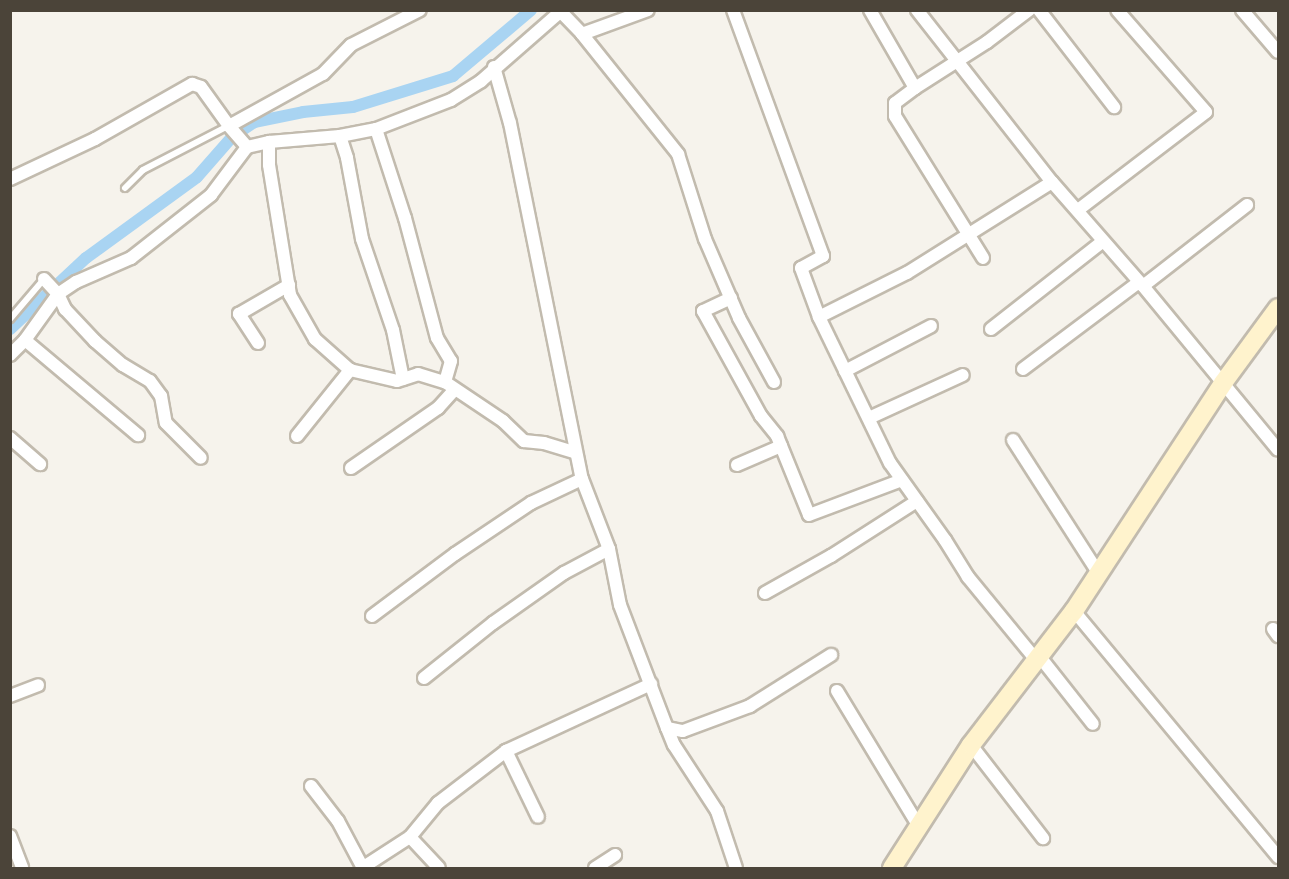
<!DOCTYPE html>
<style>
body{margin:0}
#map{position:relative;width:1289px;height:879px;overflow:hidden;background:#f6f3ec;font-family:Ubuntu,sans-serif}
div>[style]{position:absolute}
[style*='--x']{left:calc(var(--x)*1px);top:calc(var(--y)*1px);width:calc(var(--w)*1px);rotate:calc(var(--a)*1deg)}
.canal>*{height:12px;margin:-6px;padding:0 6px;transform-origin:6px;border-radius:6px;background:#a9d4f2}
.roads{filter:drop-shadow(2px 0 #c2bbae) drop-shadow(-2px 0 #c2bbae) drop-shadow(0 2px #c2bbae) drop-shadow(0 -2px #c2bbae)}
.lane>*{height:6px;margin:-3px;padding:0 3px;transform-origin:3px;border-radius:3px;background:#fff}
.street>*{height:12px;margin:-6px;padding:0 6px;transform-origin:6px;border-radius:6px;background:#fff}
.secondary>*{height:18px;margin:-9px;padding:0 9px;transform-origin:9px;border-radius:9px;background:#fff3cd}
span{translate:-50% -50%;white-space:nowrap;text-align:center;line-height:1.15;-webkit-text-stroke:6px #fff;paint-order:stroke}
.frame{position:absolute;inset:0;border:12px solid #4b4439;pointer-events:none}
</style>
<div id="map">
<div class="canal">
<i style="--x:10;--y:329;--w:104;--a:-43.1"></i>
<i style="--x:86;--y:258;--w:137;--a:-36.1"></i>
<i style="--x:197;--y:177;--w:53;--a:-48.8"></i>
<i style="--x:232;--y:137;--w:27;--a:-34"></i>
<i style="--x:254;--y:122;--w:50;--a:-11.5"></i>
<i style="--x:303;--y:112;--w:50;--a:-5.7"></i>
<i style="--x:353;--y:107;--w:105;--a:-17.2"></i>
<i style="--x:453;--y:76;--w:102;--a:-40.2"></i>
</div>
<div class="roads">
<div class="lane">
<i style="--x:125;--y:188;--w:25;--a:-45"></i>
<i style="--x:143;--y:170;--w:96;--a:-27.4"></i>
<i style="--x:10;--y:319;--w:52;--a:-49.6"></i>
</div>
<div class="street">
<i style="--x:733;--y:10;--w:262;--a:69.9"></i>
<i style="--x:823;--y:256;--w:25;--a:151"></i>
<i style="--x:801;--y:268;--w:52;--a:69.8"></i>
<i style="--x:819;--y:317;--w:162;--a:64.1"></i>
<i style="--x:890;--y:463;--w:95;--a:54.5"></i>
<i style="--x:945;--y:540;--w:44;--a:58.1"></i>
<i style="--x:968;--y:577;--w:109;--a:50.6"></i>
<i style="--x:870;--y:10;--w:90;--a:60"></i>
<i style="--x:915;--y:88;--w:25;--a:143"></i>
<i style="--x:895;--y:103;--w:13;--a:90"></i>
<i style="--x:895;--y:116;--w:167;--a:58.2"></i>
<i style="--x:917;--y:10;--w:219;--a:51.9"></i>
<i style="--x:1052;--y:182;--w:138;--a:48.8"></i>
<i style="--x:1143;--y:286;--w:212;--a:50.5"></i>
<i style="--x:1039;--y:10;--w:123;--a:52.3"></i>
<i style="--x:1242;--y:10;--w:55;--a:49.4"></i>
<i style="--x:562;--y:13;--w:29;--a:46"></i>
<i style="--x:582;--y:34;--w:154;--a:51.3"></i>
<i style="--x:678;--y:154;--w:89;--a:72.4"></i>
<i style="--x:705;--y:239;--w:86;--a:66.7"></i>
<i style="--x:739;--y:318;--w:73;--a:61.3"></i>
<i style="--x:582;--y:34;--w:70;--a:-20"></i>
<i style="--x:494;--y:67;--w:58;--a:74.1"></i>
<i style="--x:510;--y:123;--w:363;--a:78.6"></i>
<i style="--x:582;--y:479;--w:75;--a:68.9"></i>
<i style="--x:609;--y:549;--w:57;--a:78.9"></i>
<i style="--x:620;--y:605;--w:132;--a:69.1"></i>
<i style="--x:667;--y:728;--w:18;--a:68"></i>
<i style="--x:674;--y:745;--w:79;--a:56.9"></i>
<i style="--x:717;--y:811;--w:60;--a:71.6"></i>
<i style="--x:915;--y:88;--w:85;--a:-32.6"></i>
<i style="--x:987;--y:42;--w:53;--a:-37.3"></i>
<i style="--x:229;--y:126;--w:28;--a:49"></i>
<i style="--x:376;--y:129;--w:94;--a:72"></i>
<i style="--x:405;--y:218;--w:124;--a:75.1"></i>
<i style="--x:437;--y:338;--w:27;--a:59"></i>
<i style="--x:451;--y:361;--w:22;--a:106"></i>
<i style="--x:340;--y:136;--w:23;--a:72"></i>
<i style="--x:347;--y:158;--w:82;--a:79.5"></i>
<i style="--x:362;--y:239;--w:96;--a:71.2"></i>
<i style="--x:393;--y:330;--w:50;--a:78.5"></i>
<i style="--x:269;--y:142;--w:23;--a:90"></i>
<i style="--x:269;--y:165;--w:132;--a:80.8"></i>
<i style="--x:290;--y:295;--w:51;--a:60.4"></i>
<i style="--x:315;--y:339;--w:47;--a:41.5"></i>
<i style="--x:350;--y:370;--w:48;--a:13.2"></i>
<i style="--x:397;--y:381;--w:22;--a:-18"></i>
<i style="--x:418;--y:374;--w:28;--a:17"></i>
<i style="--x:445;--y:382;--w:70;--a:33.9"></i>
<i style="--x:503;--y:421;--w:29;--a:44"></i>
<i style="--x:524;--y:441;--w:20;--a:6"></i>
<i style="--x:544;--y:443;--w:31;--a:17"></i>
<i style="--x:10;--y:179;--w:94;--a:-25.2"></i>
<i style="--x:95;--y:139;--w:112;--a:-29.6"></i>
<i style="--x:192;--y:84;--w:9;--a:18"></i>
<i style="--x:201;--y:87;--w:48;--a:54.3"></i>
<i style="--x:229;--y:126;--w:107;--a:-29"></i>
<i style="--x:323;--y:74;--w:40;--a:-46"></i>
<i style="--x:351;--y:45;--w:77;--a:-26.9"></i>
<i style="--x:1078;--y:210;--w:161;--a:-37.4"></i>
<i style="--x:1206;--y:112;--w:135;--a:-131.1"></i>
<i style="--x:44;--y:279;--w:21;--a:47"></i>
<i style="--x:58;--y:294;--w:17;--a:65"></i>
<i style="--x:65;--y:309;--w:44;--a:46.8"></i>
<i style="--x:95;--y:341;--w:37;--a:41"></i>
<i style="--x:123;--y:365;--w:31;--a:31"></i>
<i style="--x:150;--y:381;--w:19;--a:54"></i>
<i style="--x:161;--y:396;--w:27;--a:80"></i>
<i style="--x:166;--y:423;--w:49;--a:45"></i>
<i style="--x:1143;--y:286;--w:132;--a:-37.9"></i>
<i style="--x:731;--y:298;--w:31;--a:155"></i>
<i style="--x:703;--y:311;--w:120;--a:61.1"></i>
<i style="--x:761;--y:416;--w:26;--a:51"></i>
<i style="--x:777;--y:436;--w:85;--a:67.9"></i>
<i style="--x:809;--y:515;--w:99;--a:-20.6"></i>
<i style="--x:819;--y:317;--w:98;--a:-26.6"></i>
<i style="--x:907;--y:273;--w:171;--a:-32.1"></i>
<i style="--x:991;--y:329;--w:141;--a:-38.1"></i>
<i style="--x:25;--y:340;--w:148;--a:40.1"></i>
<i style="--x:258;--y:343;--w:35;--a:-123"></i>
<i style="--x:239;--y:314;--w:58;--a:-30.1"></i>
<i style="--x:10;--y:355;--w:21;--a:-45"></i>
<i style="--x:25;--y:340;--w:57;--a:-54.3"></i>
<i style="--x:58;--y:294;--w:22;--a:-34"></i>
<i style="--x:76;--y:282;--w:60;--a:-23.6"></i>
<i style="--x:131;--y:258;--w:102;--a:-38.2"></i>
<i style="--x:211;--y:195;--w:60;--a:-53.1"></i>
<i style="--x:247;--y:147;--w:23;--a:-13"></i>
<i style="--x:269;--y:142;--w:71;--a:-4.8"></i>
<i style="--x:340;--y:136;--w:37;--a:-11"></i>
<i style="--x:376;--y:129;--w:80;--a:-21.1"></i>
<i style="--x:451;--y:100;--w:36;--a:-32"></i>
<i style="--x:481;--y:81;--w:108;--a:-41.2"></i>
<i style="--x:1023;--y:369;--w:145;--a:-36.9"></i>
<i style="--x:845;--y:371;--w:97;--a:-27.6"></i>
<i style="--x:869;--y:418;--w:103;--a:-24.6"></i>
<i style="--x:297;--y:436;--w:85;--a:-51.2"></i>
<i style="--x:10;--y:438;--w:40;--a:41"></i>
<i style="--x:1013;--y:440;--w:159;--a:57.3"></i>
<i style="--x:737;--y:465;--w:48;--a:-23.4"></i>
<i style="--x:351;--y:468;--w:106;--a:-34.6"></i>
<i style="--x:438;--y:408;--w:25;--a:-48"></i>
<i style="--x:765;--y:593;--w:76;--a:-29.3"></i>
<i style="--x:831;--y:556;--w:102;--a:-32.6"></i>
<i style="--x:1074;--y:611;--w:320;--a:50.3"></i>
<i style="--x:372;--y:616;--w:104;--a:-36.8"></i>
<i style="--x:455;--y:554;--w:92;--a:-33.9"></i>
<i style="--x:531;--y:503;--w:56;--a:-25.2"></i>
<i style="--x:1273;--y:629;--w:9;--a:54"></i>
<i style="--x:1040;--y:657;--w:85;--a:51.7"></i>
<i style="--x:424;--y:678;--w:88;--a:-38.6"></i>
<i style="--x:493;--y:623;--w:87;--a:-35.2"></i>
<i style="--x:564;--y:573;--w:51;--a:-28.1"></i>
<i style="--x:837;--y:691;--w:157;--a:58.8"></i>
<i style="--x:10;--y:696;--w:30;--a:-21"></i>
<i style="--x:667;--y:728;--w:16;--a:11"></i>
<i style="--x:683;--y:731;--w:72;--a:-20.5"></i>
<i style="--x:750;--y:706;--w:96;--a:-32.2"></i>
<i style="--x:971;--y:745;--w:118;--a:52.3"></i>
<i style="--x:506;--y:751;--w:73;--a:64.1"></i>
<i style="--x:311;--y:786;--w:44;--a:52.4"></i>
<i style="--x:338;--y:821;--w:53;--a:62"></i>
<i style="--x:10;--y:836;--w:34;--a:69"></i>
<i style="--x:410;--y:837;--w:42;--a:46.9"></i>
<i style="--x:362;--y:868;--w:57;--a:-32.9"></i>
<i style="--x:410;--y:837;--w:44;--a:-50.5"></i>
<i style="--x:438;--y:803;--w:86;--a:-37.4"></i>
<i style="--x:506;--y:751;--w:160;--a:-24.8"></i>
<i style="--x:595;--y:868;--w:24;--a:-33"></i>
</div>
<div class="secondary">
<i style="--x:892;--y:868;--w:146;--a:-57.3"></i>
<i style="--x:971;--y:745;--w:169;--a:-52.5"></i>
<i style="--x:1074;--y:611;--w:272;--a:-56.8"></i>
<i style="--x:1223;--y:383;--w:93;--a:-53.7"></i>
</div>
</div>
<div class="frame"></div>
</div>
